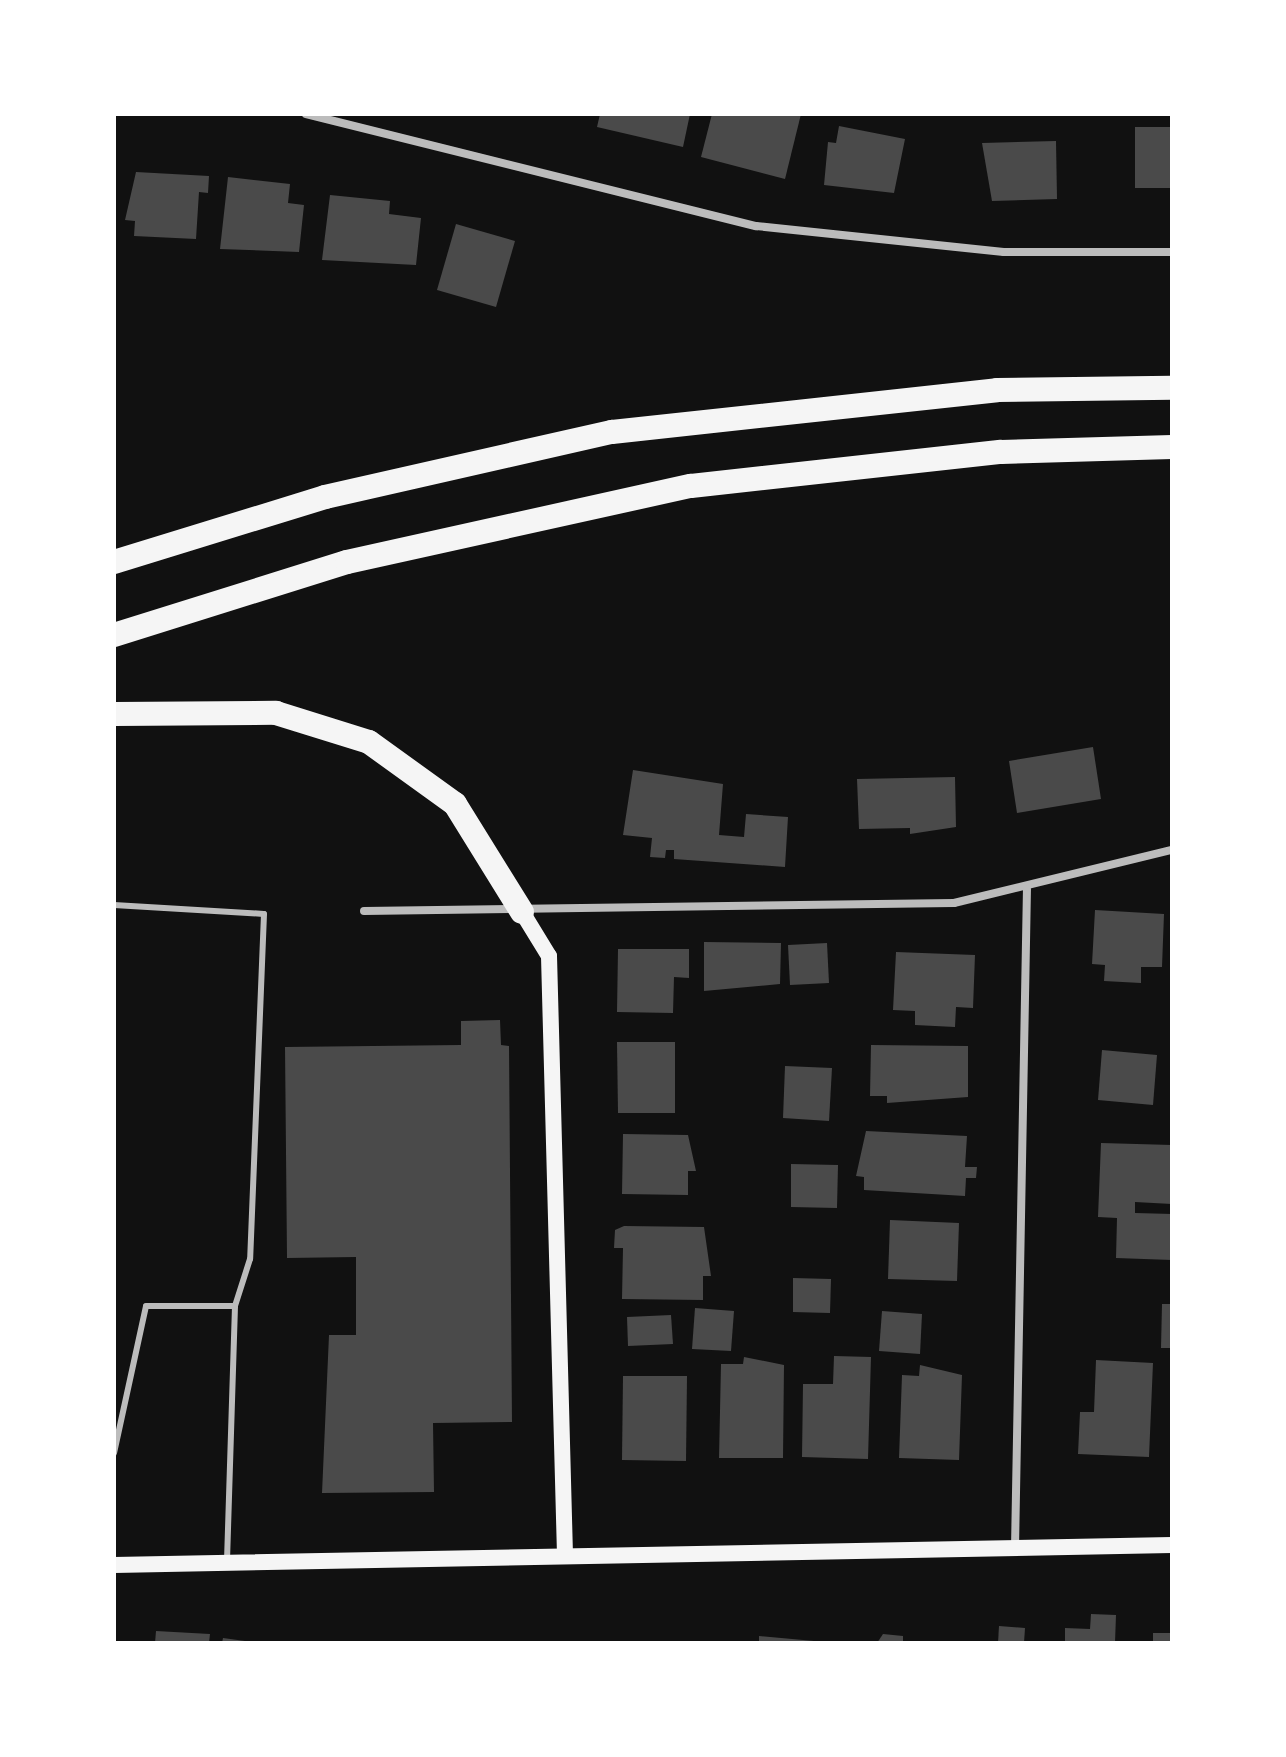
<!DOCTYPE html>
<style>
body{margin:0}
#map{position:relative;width:1286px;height:1757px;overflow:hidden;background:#111;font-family:"Titillium Web",sans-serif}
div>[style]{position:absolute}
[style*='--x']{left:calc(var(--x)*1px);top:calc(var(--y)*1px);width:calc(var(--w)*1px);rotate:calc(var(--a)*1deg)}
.building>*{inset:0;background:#4a4a4a}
.service>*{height:6px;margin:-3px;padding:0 3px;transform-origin:3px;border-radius:3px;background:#bcbcbc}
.minor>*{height:8px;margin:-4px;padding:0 4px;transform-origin:4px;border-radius:4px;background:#bcbcbc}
.secondary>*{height:16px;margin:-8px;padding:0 8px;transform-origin:8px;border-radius:8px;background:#f5f5f5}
.motorway>*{height:24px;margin:-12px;padding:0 12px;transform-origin:12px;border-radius:12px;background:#f5f5f5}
span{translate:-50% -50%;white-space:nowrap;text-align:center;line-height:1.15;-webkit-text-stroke:6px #fff;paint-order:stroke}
.frame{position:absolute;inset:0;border:116px solid #fff;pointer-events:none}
</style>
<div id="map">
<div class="building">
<i style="clip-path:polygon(600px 114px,690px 114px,683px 147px,597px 127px)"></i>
<i style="clip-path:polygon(712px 114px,801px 114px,785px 179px,701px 157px)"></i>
<i style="clip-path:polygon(839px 126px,905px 139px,894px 193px,824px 185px,828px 142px,836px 143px)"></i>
<i style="clip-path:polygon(1135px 127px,1172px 127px,1172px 188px,1135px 188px)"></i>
<i style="clip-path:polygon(1056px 141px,1057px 199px,992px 201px,982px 143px)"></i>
<i style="clip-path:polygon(136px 172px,209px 176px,208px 193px,199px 192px,196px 239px,134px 236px,135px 221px,125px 220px)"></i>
<i style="clip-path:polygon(228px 177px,290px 184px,288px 203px,304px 205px,299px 252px,220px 249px)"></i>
<i style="clip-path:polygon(330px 195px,390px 201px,389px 214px,421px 218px,416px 265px,322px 260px)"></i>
<i style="clip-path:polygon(456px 224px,515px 241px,496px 307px,437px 290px)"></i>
<i style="clip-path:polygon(1093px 747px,1101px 799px,1017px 813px,1009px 761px)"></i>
<i style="clip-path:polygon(633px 770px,723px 784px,719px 835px,744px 837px,746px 814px,788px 817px,785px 867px,674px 859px,674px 850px,666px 850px,665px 858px,650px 857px,652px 838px,623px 835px)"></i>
<i style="clip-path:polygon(955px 777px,956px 827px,910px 834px,910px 828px,859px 829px,857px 779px)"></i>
<i style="clip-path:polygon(1095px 910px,1164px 914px,1162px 967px,1141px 967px,1141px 983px,1104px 981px,1105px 965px,1092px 964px)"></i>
<i style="clip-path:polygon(704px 942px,781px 943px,780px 984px,704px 991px)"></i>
<i style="clip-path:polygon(827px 943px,829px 983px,790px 985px,788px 945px)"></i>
<i style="clip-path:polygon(618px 949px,689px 949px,689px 978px,674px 977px,673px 1013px,617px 1012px)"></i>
<i style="clip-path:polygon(896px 952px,975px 955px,973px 1008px,956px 1007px,955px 1027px,915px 1025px,915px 1011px,893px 1010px)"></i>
<i style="clip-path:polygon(500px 1020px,501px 1045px,509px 1046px,512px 1422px,433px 1423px,434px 1492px,322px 1493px,329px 1335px,356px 1335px,356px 1257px,287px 1258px,285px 1047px,461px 1045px,461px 1021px)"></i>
<i style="clip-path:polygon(617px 1042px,675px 1042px,675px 1113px,618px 1113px)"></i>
<i style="clip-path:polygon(871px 1045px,968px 1046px,968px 1097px,887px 1103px,887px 1096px,870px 1096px)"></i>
<i style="clip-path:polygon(1102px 1050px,1157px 1055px,1153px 1105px,1098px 1100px)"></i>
<i style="clip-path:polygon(785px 1066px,832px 1068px,829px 1121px,783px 1118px)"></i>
<i style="clip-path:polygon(866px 1131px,967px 1136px,965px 1167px,977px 1167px,976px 1178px,966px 1178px,965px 1196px,864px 1190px,864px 1177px,856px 1176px)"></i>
<i style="clip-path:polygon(623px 1134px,688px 1135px,696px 1171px,688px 1171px,688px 1195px,622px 1194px)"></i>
<i style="clip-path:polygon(1101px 1143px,1172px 1145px,1172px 1204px,1135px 1202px,1135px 1213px,1172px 1214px,1172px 1260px,1116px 1258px,1117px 1218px,1098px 1217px)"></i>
<i style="clip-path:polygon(791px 1164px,838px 1165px,837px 1208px,791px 1207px)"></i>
<i style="clip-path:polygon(890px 1220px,959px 1223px,957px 1281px,888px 1279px)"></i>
<i style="clip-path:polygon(624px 1226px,704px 1227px,711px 1276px,703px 1276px,703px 1300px,622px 1299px,623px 1248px,614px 1248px,615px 1230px)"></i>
<i style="clip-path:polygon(793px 1278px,831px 1279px,830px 1313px,793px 1312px)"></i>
<i style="clip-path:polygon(1162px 1304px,1172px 1304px,1172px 1348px,1161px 1348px)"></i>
<i style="clip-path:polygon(695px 1308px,734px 1311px,731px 1351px,692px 1349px)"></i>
<i style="clip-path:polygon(882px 1311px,922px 1314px,920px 1354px,879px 1351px)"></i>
<i style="clip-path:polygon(671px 1315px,673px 1344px,628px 1346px,627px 1317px)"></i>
<i style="clip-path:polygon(834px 1356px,871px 1357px,868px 1459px,802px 1457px,803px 1384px,833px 1384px)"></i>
<i style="clip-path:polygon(744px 1357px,784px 1365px,783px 1458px,719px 1458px,721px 1364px,743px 1364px)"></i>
<i style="clip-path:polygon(1096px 1360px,1153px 1363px,1149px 1457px,1078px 1454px,1080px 1412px,1094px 1412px)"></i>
<i style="clip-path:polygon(920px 1365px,962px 1375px,959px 1460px,899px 1458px,902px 1375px,919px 1376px)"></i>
<i style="clip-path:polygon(623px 1376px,687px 1376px,686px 1461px,622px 1460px)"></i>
<i style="clip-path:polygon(1091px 1614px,1116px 1615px,1115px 1643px,1065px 1643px,1065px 1628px,1090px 1629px)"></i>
<i style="clip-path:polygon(999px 1626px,1025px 1628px,1024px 1643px,998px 1643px)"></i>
<i style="clip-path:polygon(156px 1631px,210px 1634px,209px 1643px,155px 1643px)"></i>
<i style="clip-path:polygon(1153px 1633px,1172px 1633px,1172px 1643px,1153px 1643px)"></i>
<i style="clip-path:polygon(883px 1634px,903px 1636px,903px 1643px,877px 1643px)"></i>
<i style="clip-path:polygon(759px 1636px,814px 1641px,814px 1643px,759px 1643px)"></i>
<i style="clip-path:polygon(223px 1638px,245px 1641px,245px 1643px,222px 1643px)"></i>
</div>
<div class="service">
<i style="--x:114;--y:905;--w:150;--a:3.4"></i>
<i style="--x:264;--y:914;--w:345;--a:92.3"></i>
<i style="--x:250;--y:1259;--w:49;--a:107.7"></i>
<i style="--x:114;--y:1453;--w:150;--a:-77.7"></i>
<i style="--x:146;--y:1306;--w:89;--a:0"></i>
<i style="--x:235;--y:1306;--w:256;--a:91.8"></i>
</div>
<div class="minor">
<i style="--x:306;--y:114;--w:464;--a:14"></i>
<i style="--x:756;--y:226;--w:249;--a:6"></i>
<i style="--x:1004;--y:252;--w:168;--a:0"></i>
<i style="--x:364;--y:911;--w:590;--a:-0.78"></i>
<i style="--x:954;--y:903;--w:224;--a:-13.7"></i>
<i style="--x:1015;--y:1548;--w:659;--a:-88.96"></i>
</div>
<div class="secondary">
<i style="--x:522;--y:912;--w:52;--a:58.5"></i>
<i style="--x:549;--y:956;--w:598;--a:88.47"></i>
<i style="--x:114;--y:1565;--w:1058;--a:-1.08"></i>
</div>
<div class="motorway">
<i style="--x:114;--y:562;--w:221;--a:-17.1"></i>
<i style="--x:325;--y:497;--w:294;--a:-12.8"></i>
<i style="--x:612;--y:432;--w:387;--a:-6.2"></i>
<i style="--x:997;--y:390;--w:175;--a:-0.7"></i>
<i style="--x:114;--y:635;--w:244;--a:-17.4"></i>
<i style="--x:347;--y:562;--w:352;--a:-12.5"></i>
<i style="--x:691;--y:486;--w:312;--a:-6.3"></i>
<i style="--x:1001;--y:452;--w:171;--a:-1.7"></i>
<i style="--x:114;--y:714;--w:162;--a:-0.4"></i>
<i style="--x:276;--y:713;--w:97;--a:17.3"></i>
<i style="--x:369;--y:742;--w:106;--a:35.8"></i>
<i style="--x:455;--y:804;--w:127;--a:58.2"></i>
</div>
<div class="frame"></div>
</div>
